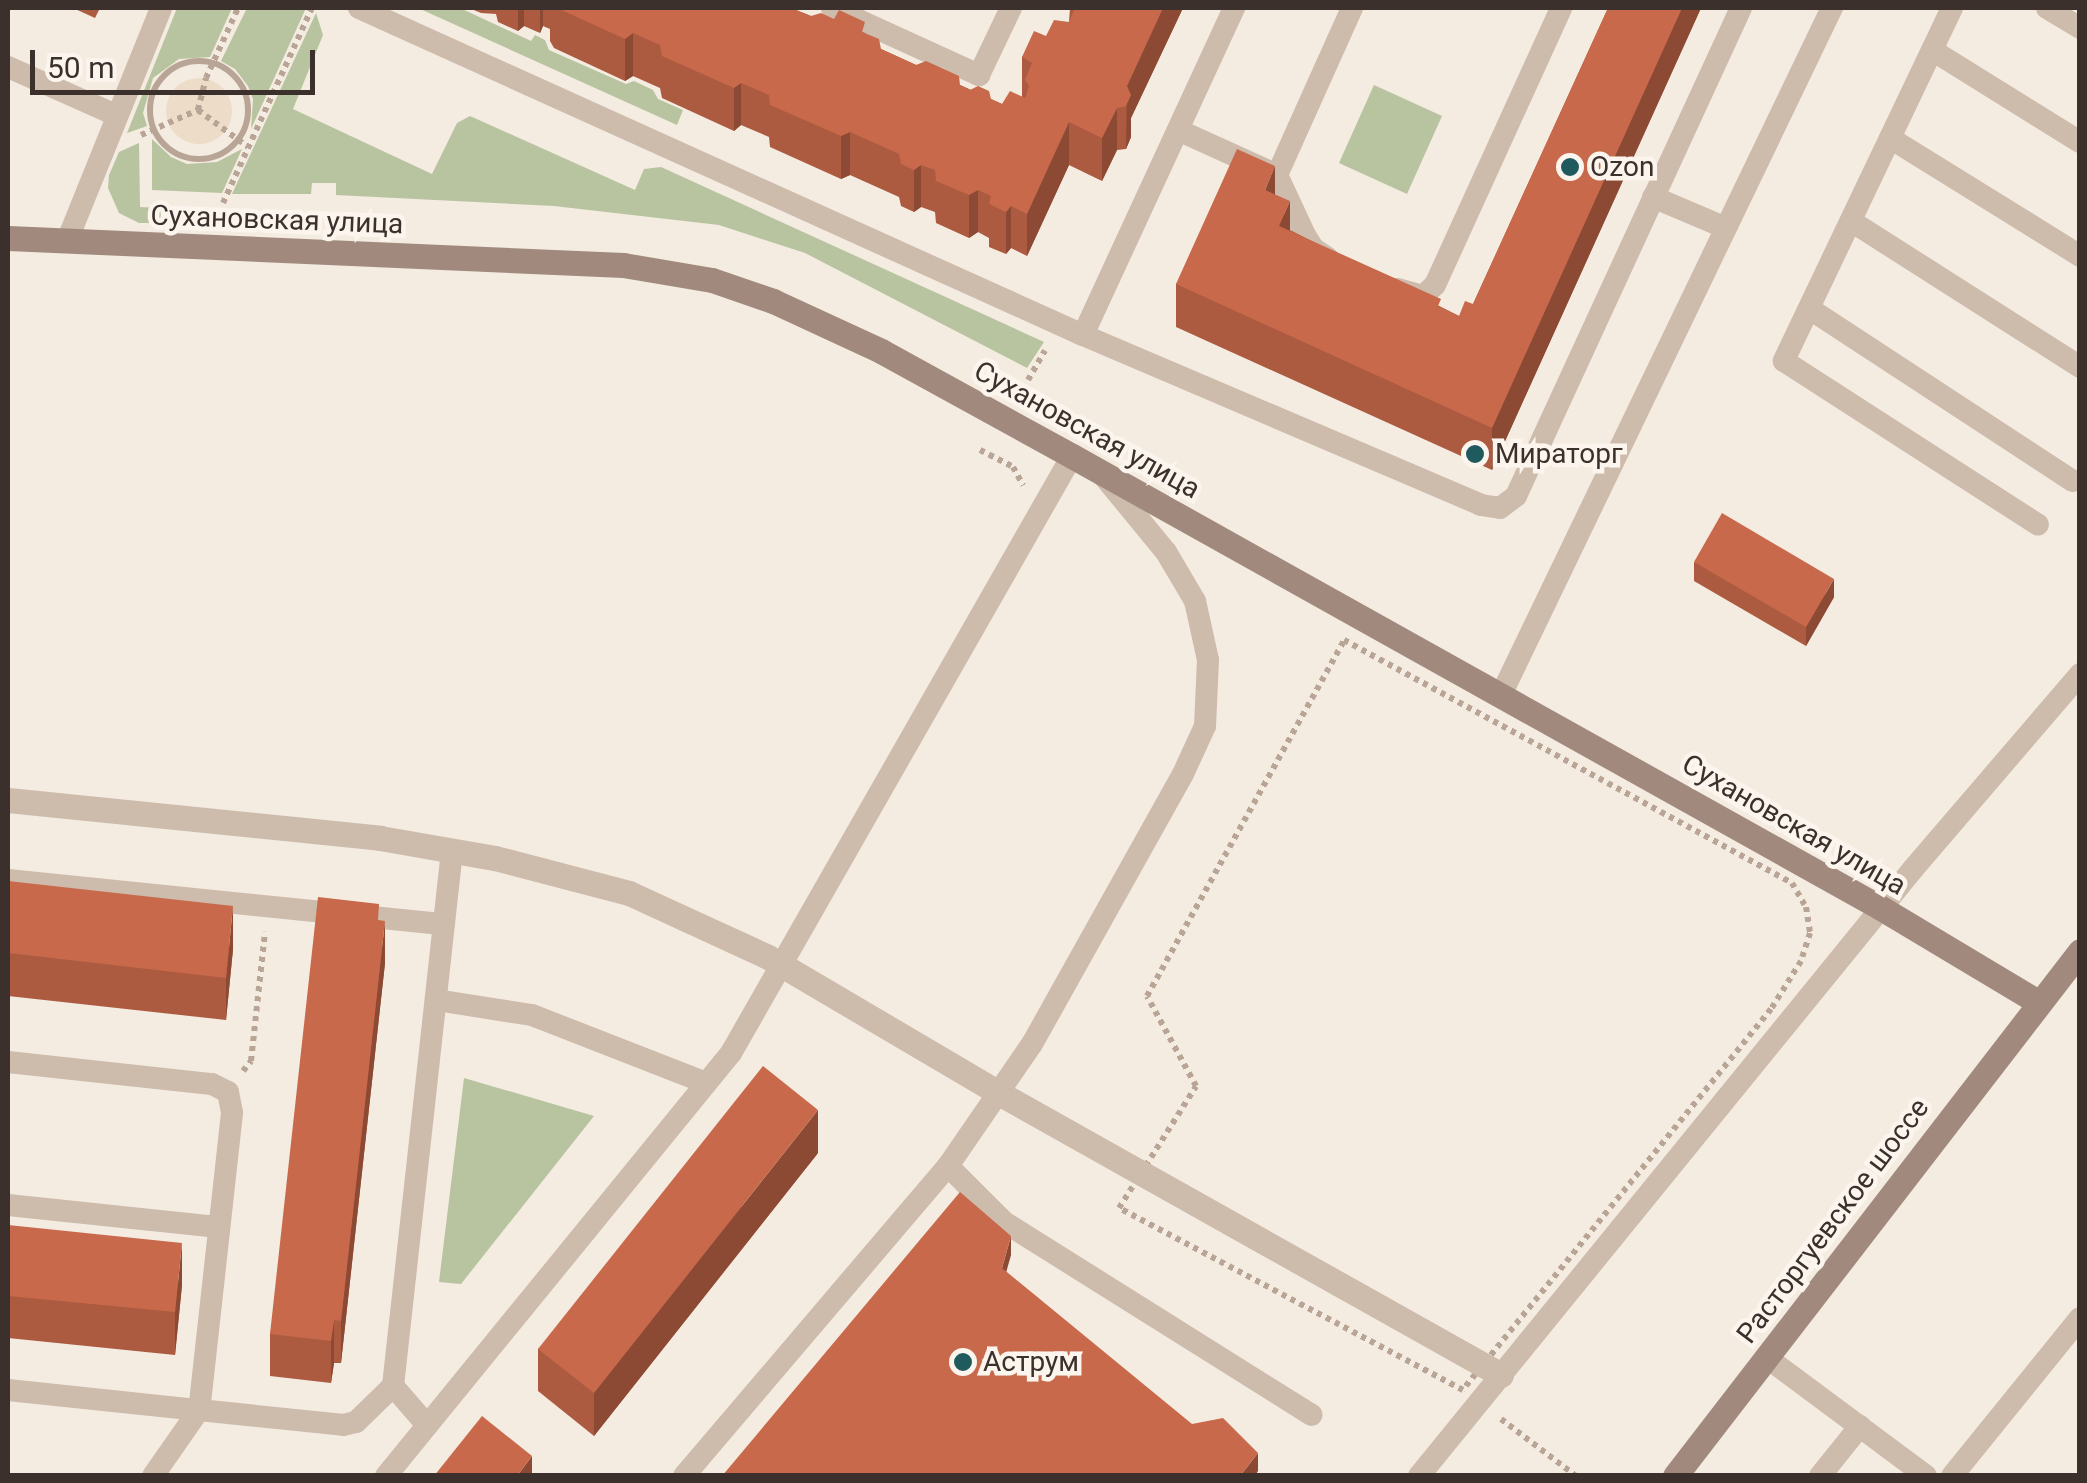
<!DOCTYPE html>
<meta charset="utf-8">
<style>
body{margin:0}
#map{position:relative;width:2087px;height:1483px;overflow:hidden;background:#f4ebe1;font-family:Roboto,sans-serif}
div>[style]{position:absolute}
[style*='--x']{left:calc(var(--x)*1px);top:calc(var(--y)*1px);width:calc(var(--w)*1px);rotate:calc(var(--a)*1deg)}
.green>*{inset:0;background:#b8c4a0}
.plaza>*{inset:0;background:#ecdcc8}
.round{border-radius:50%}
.path>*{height:6px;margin-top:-3px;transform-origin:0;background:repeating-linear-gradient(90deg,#b9a596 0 5px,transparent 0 10px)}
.path>.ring{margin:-3px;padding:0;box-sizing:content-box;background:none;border:6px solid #b9a596;border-radius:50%}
.lane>*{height:22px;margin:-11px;padding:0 11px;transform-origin:11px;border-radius:11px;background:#cdbbac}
.street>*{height:25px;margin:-12.5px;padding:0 12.5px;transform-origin:12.5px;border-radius:12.5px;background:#cdbbac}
.secondary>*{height:25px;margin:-12.5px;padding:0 12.5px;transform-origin:12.5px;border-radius:12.5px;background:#a18a7d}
.wall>*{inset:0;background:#ac5a40}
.shaded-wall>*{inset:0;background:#8c4a34}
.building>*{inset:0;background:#c8694b}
.dots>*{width:28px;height:28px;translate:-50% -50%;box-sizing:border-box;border:5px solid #fbf5ee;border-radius:50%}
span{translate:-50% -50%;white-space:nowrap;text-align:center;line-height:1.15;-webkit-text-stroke:9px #fbf5ee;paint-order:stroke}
.poi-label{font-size:28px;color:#3b302b}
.left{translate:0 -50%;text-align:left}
.street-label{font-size:28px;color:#3b302b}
.frame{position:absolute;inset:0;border:10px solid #3b302b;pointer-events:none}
.scale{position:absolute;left:30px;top:50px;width:285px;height:45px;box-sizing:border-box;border:5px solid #3b302b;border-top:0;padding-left:12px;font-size:30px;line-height:35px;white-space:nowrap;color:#3b302b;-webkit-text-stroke:8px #fbf5ee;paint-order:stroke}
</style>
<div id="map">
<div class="green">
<i style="clip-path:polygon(177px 8px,232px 8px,210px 57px,179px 59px,153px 78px,143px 113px,147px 126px,127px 133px)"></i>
<i style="clip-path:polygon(247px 8px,306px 8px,251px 129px,253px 99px,248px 86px,235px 69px,221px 61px)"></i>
<i style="clip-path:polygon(418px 8px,460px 8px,531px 41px,535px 35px,545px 40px,549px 50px,626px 84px,634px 81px,653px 90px,658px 99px,683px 110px,677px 125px)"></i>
<i style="clip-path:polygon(316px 13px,323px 35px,293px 109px,432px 174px,457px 123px,470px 116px,635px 190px,644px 169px,661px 167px,1044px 342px,1027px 368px,805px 253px,719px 225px,554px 206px,336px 195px,336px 183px,312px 183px,311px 194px,232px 194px)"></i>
<i style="clip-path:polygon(1374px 85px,1442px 116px,1407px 194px,1339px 163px)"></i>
<i style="clip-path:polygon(152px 139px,171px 157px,187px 164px,217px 162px,242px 149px,222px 193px,152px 190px)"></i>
<i style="clip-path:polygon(139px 143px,140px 207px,224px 211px,223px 223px,139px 223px,119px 213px,108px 188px,109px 175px,119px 152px)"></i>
<i style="clip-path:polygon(464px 1078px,594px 1116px,461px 1284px,439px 1282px)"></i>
</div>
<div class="plaza">
<i class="round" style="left:166px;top:78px;width:66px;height:66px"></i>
</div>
<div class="path">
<i class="ring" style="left:150px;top:61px;width:92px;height:92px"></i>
<i style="--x:198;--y:110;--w:62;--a:36.5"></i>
<i style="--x:141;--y:135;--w:62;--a:-23.7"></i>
<i style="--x:198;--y:110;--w:33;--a:-76"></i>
<i style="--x:206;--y:78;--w:77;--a:-65.4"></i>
<i style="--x:223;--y:203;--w:214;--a:-65.5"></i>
<i style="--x:1028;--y:380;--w:34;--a:-60"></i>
<i style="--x:980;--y:450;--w:37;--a:27"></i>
<i style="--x:1013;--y:467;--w:21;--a:61"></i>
<i style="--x:1344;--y:640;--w:510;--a:28.48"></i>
<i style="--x:1792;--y:883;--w:28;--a:60"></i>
<i style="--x:1806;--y:907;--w:26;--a:81"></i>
<i style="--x:1810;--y:933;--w:29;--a:108"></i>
<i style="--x:1801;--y:961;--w:57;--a:122"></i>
<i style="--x:1771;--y:1009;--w:490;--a:129"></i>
<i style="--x:1463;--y:1390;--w:389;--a:-152.1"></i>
<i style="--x:1119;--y:1208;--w:144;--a:-57.7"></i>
<i style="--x:1196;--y:1086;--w:102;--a:-118.6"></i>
<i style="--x:1147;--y:996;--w:407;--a:-61"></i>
<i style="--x:243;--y:1071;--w:13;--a:-51"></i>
<i style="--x:251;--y:1061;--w:130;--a:-83.8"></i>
<i style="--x:1501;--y:1419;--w:94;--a:37.2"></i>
</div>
<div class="lane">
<i style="--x:359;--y:8;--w:794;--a:24.31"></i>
<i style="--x:1083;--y:335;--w:360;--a:-65.2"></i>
<i style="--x:832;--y:8;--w:162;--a:24.5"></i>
<i style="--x:979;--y:75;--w:74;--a:-64.5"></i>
<i style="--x:1952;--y:8;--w:391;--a:115.5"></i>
<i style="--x:1784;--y:361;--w:302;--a:32.8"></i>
<i style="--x:2047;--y:8;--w:39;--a:31"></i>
<i style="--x:1932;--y:50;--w:174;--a:31.9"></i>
<i style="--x:8;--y:67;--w:118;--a:24"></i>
<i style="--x:1178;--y:130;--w:109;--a:24.4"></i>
<i style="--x:1277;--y:175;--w:66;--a:65"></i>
<i style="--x:1305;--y:235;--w:15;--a:58"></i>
<i style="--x:1313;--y:248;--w:18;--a:34"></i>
<i style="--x:1890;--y:138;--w:224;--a:31.8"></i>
<i style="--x:1277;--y:175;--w:183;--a:-65.8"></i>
<i style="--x:1653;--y:197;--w:79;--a:23"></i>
<i style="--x:1851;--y:221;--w:272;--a:32.5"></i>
<i style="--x:67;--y:241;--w:251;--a:-68"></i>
<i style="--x:1398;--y:289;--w:26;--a:16"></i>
<i style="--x:1423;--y:296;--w:16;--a:-43"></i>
<i style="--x:1435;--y:285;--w:304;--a:-65.5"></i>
<i style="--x:1810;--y:309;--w:314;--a:33.2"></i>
<i style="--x:1083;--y:335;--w:433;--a:23.1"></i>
<i style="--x:1481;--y:505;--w:19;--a:9"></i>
<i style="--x:1500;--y:508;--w:20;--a:-37"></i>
<i style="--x:1516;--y:496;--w:537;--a:-65.25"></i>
<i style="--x:1501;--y:695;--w:763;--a:-64.28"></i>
<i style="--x:8;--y:880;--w:438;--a:5.8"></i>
<i style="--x:436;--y:1000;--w:97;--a:8.9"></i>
<i style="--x:532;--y:1015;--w:187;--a:21.3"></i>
<i style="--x:8;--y:1062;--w:205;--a:6.2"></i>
<i style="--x:212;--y:1084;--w:18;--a:27"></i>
<i style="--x:228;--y:1092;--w:21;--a:79"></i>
<i style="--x:232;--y:1113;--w:299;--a:96.3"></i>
<i style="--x:199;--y:1410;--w:145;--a:5.9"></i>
<i style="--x:343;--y:1425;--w:13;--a:-13"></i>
<i style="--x:356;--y:1422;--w:52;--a:-44.2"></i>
<i style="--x:393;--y:1386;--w:538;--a:-83.71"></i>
<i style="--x:948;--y:1166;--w:79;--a:45"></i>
<i style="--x:1004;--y:1222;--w:363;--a:32.1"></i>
<i style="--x:8;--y:1205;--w:212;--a:6"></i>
<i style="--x:1766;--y:1357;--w:199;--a:36.6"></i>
<i style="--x:393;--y:1386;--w:52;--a:48.9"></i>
<i style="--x:8;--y:1390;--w:192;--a:6"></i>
<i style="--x:199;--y:1410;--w:80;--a:124.9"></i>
<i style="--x:386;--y:1476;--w:546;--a:-50.8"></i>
<i style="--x:731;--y:1053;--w:688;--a:-60.27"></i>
<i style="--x:684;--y:1476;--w:407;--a:-49.6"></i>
<i style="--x:948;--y:1166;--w:148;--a:-55.5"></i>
<i style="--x:1032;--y:1044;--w:309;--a:-60.8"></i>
<i style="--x:1183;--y:774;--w:53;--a:-65.4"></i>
<i style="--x:1205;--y:726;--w:66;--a:-87.4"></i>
<i style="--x:1208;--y:660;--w:60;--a:-102.4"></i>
<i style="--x:1195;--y:601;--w:57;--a:-120.6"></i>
<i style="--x:1166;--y:552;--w:101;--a:-129.4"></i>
<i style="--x:1419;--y:1476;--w:783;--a:-50.86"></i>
<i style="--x:1913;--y:869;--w:257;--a:-49.4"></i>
<i style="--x:1820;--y:1476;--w:64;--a:-51.3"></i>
<i style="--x:1952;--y:1476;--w:203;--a:-51"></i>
</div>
<div class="street">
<i style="--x:8;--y:800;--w:374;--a:5.8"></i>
<i style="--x:380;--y:838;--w:117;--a:9.9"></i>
<i style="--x:495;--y:858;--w:138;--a:14.6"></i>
<i style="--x:629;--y:893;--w:153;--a:24.7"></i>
<i style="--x:768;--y:957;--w:266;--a:30.5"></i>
<i style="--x:997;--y:1092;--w:578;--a:29.31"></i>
</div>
<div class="secondary">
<i style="--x:8;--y:238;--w:616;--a:2.51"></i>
<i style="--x:623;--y:265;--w:90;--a:9.6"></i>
<i style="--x:712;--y:280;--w:65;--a:19"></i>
<i style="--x:773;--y:301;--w:119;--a:24.8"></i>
<i style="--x:881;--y:351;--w:218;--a:28.8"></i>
<i style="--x:1072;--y:456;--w:927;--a:29.19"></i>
<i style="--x:1881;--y:908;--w:183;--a:30.9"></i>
<i style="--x:1675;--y:1476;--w:663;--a:-52.35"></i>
</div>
<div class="wall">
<i style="clip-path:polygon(73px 8px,100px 8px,95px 18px)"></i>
<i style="clip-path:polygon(469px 8px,791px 8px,811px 16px,865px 33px,881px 49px,1002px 104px,1022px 97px,1022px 57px,1046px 36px,1069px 22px,1070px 8px,1183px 8px,1131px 118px,1131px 137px,1126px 149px,1117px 150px,1102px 181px,1069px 165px,1027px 256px,1011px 248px,1006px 254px,989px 247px,989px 238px,978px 232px,969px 238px,936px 223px,935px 212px,921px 207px,914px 212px,901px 206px,899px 197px,850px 175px,841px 179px,770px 147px,769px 137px,741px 125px,734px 131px,662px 98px,660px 88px,633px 76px,625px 81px,554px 48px,550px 41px,550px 29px,543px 26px,540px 33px,524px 26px,518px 31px,498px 22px,496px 14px,481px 13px)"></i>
<i style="clip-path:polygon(1608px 8px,1701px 8px,1492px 470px,1176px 327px,1176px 284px,1275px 194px,1290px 230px,1459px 316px,1473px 304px)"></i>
<i style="clip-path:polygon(1694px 562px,1834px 597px,1806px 646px,1694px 581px)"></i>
<i style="clip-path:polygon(8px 881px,233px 949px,226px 1020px,8px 996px)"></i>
<i style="clip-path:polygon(379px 920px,385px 963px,341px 1363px,334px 1363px,331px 1383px,270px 1376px,270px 1334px)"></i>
<i style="clip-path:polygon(818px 1153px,594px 1436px,538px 1391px,538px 1349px)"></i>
<i style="clip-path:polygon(8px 1225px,182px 1285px,175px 1355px,8px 1338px)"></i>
</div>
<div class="shaded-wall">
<i style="clip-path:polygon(518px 8px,524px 8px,524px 26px,518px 31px)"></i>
<i style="clip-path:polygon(540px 8px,543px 8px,543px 26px,540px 33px)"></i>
<i style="clip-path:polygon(1163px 8px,1183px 8px,1131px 118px,1131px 137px,1126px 149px,1127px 86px)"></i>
<i style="clip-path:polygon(1682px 8px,1701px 8px,1492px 470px,1492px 428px)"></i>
<i style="clip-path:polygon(633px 33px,633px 76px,625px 81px,625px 39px)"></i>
<i style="clip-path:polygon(741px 83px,741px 125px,734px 131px,734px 88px)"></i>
<i style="clip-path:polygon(1117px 108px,1117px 150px,1102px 181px,1102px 138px)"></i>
<i style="clip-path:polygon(1069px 122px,1069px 165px,1027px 256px,1027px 214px)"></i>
<i style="clip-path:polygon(850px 132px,850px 175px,841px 179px,841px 136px)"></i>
<i style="clip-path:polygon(921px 165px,921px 207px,914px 212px,914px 170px)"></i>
<i style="clip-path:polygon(1275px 166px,1275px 209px,1265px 190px)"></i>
<i style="clip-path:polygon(978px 190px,978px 232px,969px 238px,969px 195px)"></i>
<i style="clip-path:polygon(1290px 201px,1290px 244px,1279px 226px)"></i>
<i style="clip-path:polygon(1011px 206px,1011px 248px,1006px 254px,1006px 212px)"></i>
<i style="clip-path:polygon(1834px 579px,1834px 597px,1806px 646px,1806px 627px)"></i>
<i style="clip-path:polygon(233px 906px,233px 949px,226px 1020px,226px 978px)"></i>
<i style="clip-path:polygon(385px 921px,385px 963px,341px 1363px,341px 1321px)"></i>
<i style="clip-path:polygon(818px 1110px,818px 1153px,594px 1436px,594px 1393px)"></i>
<i style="clip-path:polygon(1011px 1236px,1011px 1255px,1002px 1287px,1002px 1268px)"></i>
<i style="clip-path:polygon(182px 1243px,182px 1285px,175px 1355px,175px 1312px)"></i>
<i style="clip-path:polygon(334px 1320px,334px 1363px,331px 1383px,331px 1341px)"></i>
<i style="clip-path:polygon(1258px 1453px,1258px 1471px,1255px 1476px,1240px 1476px)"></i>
<i style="clip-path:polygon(532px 1456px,532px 1476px,517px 1476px)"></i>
</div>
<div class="building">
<i style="clip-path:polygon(557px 8px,791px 8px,811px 16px,821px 13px,834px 19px,839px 10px,865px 22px,862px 32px,879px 39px,881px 49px,916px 65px,926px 61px,959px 76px,960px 85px,970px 90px,978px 86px,989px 91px,991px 99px,1002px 104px,1010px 91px,1025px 98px,1029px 86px,1025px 80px,1032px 63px,1022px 57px,1034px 31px,1046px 36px,1054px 20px,1069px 22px,1075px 8px,1163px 8px,1127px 86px,1131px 95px,1126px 106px,1117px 108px,1102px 138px,1069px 122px,1027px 214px,1011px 206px,1006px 212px,989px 204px,991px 196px,978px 190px,969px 195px,936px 181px,935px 170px,921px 165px,914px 170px,901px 164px,899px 154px,850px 132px,841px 136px,770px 105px,769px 95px,741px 83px,734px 88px,662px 56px,660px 45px,633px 33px,625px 39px)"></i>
<i style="clip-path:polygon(1608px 8px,1682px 8px,1492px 428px,1176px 284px,1237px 149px,1275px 166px,1265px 190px,1290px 201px,1279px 226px,1441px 299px,1438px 306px,1459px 316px,1465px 301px,1473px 304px)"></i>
<i style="clip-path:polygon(1722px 513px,1834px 579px,1806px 627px,1694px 562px)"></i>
<i style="clip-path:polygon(8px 881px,233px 906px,226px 978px,8px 953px)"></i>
<i style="clip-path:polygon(318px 897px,379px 904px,378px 920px,385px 921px,341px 1321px,334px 1320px,331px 1341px,270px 1334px)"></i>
<i style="clip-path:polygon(763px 1066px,818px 1110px,594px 1393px,538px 1349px)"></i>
<i style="clip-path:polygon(960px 1192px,1011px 1236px,1002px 1268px,1192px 1424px,1223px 1418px,1258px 1453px,1240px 1476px,722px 1476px)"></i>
<i style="clip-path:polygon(8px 1225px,182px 1243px,175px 1312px,8px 1296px)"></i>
<i style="clip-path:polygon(482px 1416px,532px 1456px,517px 1476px,434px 1476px)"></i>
</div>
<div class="dots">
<i style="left:1570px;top:167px;background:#1f5a5e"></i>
<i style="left:1475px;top:454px;background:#1f5a5e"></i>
<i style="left:963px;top:1362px;background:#1f5a5e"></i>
</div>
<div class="poi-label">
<span class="left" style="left:1590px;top:167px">Ozon</span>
<span class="left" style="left:1495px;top:454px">Мираторг</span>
<span class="left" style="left:983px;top:1362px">Аструм</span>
</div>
<div class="street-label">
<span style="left:277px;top:220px;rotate:2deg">Сухановская улица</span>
<span style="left:1087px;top:430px;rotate:29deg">Сухановская улица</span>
<span style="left:1794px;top:825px;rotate:30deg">Сухановская улица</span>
<span style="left:1833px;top:1221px;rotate:-53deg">Расторгуевское шоссе</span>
</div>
<div class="frame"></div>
<div class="scale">50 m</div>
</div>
